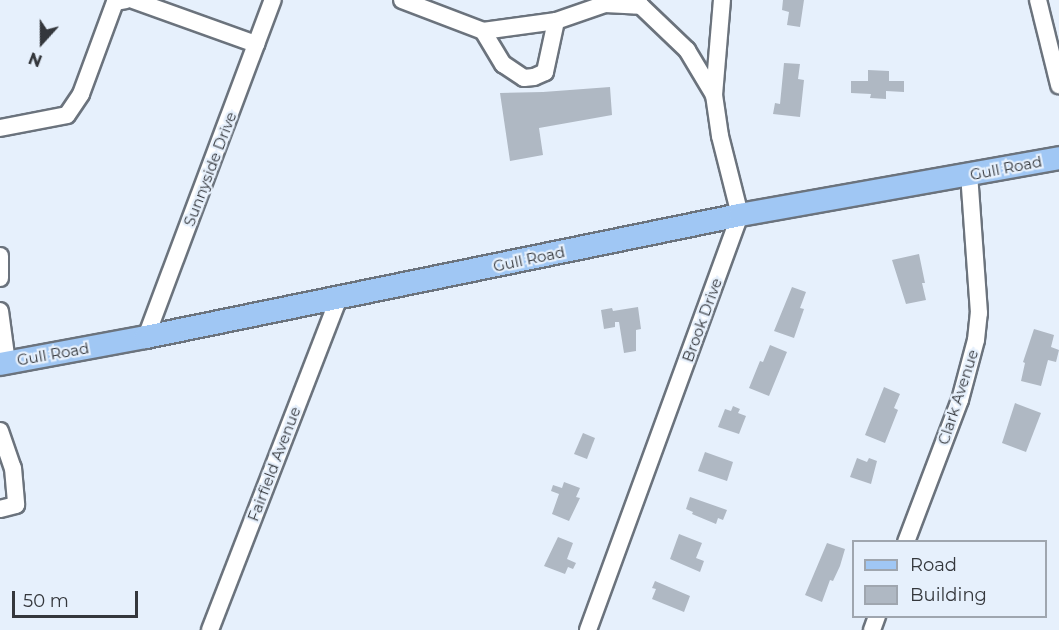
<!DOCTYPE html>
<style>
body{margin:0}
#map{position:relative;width:1059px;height:630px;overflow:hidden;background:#e6f0fc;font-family:Montserrat,sans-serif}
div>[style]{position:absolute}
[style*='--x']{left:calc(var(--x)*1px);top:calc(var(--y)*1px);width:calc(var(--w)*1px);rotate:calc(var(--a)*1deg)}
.building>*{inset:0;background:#afb8c3}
.roads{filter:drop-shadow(2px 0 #6b737d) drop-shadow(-2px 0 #6b737d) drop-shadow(0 2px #6b737d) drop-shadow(0 -2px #6b737d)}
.minor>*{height:16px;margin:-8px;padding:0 8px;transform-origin:8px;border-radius:8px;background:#fff}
.major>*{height:22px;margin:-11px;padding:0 11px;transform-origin:11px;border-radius:11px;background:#a0c7f4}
span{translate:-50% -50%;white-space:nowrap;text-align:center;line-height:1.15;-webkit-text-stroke:4.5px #e6f0fc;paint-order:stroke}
.street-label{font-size:15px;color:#34373c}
.legend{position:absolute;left:852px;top:540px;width:195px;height:78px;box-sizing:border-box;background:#e6f0fc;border:2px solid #9fa6af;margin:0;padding:8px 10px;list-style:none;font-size:18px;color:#34373c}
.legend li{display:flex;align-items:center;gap:12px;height:30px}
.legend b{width:30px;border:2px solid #9fa6af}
.north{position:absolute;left:12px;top:12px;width:60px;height:60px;-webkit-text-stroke:4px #e6f0fc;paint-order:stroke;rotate:201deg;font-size:16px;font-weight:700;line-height:24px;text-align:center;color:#34373c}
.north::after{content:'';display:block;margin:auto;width:21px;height:27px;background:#34373c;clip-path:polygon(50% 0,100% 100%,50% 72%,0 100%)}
.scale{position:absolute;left:12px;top:591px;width:126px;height:27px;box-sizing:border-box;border:3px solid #34373c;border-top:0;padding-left:8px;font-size:18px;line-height:21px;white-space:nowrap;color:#34373c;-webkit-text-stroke:4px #e6f0fc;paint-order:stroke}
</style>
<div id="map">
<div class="building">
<i style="clip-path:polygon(783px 0,804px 0,800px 27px,787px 25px,789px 12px,782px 10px)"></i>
<i style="clip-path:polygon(784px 63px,800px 64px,798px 79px,804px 80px,800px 117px,773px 114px,775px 103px,780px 104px)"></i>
<i style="clip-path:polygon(868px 70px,889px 71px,889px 81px,904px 81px,904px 92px,886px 91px,886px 99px,870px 98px,871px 94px,851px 93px,851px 81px,868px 81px)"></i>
<i style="clip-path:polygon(610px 87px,612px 115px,539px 128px,543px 155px,510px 161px,500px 93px,543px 92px)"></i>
<i style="clip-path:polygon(919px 254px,925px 283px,922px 283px,926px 300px,906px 304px,892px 260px)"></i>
<i style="clip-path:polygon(792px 287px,806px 292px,800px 308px,804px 309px,794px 338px,774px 331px)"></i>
<i style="clip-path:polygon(638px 307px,641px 329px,636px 330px,636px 351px,624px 353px,619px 322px,615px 322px,615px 327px,604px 329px,601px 310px,612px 308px,613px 311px)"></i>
<i style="clip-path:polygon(1034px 329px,1054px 335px,1051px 347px,1059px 350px,1056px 362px,1048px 360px,1041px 386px,1021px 381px,1025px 363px,1023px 362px)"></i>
<i style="clip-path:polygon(770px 345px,787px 352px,769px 396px,749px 388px,760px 361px,763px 362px)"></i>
<i style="clip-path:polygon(884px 387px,900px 394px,894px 408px,898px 410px,885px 443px,865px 435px)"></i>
<i style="clip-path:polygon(1015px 403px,1041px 413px,1026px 452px,1002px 443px)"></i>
<i style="clip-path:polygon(733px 406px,740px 409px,738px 413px,746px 416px,739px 434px,718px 427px,725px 409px,731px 411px)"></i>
<i style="clip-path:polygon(583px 433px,595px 438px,587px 459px,574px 454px)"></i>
<i style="clip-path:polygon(705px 452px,733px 462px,727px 481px,698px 471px)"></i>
<i style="clip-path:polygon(857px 458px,867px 462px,869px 458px,877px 461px,871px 484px,850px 477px)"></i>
<i style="clip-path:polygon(564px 482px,580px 488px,576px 497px,580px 498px,569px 521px,552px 514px,559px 494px,551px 491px,553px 485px,562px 488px)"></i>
<i style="clip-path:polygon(690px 497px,727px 510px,723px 520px,718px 518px,716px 524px,692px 514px,693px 512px,686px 509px)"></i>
<i style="clip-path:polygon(679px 534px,702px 543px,696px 558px,704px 561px,700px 572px,670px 559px)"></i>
<i style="clip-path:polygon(558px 537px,573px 543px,567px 559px,576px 563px,573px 569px,568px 567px,565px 574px,544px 566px)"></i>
<i style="clip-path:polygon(827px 543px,845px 549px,840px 566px,833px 581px,830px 580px,822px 602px,805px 595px)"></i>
<i style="clip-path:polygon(655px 581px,690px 596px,684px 612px,652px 599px,656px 589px,652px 588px)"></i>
</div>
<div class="roads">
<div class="minor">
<i style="--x:133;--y:0;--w:131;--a:19.7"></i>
<i style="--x:402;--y:0;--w:87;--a:20.9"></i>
<i style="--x:483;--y:31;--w:74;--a:-7.8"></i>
<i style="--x:556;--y:21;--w:52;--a:-19.1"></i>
<i style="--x:605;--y:4;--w:36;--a:3"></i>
<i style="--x:641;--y:6;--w:64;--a:43.7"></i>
<i style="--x:687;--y:50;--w:52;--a:59"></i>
<i style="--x:1038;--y:0;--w:88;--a:76.1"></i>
<i style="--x:483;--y:31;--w:39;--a:59"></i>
<i style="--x:503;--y:64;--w:25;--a:34"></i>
<i style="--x:524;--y:78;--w:10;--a:-6"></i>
<i style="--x:534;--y:77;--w:12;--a:-24"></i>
<i style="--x:545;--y:72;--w:52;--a:-77.8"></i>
<i style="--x:0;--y:128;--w:68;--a:-11"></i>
<i style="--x:67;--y:115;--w:25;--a:-56"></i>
<i style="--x:81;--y:94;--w:98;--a:-69.7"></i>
<i style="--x:115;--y:2;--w:11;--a:-10"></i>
<i style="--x:0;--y:256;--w:22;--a:90"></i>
<i style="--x:0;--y:311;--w:52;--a:82.3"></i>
<i style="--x:146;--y:337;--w:360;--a:-69.4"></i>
<i style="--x:0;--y:431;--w:39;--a:71"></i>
<i style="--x:13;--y:468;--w:37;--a:85"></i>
<i style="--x:16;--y:505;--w:16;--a:166"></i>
<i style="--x:906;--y:542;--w:152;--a:-69.2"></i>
<i style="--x:960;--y:400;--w:62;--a:-75.1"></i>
<i style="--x:976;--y:340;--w:27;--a:-84"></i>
<i style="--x:979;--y:313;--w:138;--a:-94.1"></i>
<i style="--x:210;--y:630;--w:356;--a:-68.8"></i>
<i style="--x:588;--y:630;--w:442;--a:-69.9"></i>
<i style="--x:740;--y:215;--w:81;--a:-104.2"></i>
<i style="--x:720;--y:136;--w:41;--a:-98.3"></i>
<i style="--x:714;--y:95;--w:95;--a:-85.2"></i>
<i style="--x:872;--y:630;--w:15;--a:-70"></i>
</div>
<div class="major">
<i style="--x:0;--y:364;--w:148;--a:-10.5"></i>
<i style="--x:146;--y:337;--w:606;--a:-11.61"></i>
<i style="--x:740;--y:215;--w:324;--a:-10.1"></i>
</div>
</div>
<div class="street-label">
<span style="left:1006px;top:168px;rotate:-11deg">Gull Road</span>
<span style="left:210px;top:169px;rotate:-69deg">Sunnyside Drive</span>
<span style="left:529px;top:259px;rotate:-12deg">Gull Road</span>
<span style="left:702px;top:320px;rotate:-70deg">Brook Drive</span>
<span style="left:53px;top:354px;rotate:-10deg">Gull Road</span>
<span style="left:958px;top:397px;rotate:-72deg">Clark Avenue</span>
<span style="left:274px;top:464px;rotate:-69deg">Fairfield Avenue</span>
</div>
<ul class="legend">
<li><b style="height:8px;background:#a0c7f4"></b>Road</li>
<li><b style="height:16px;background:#afb8c3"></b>Building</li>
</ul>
<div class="north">N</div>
<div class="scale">50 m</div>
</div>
